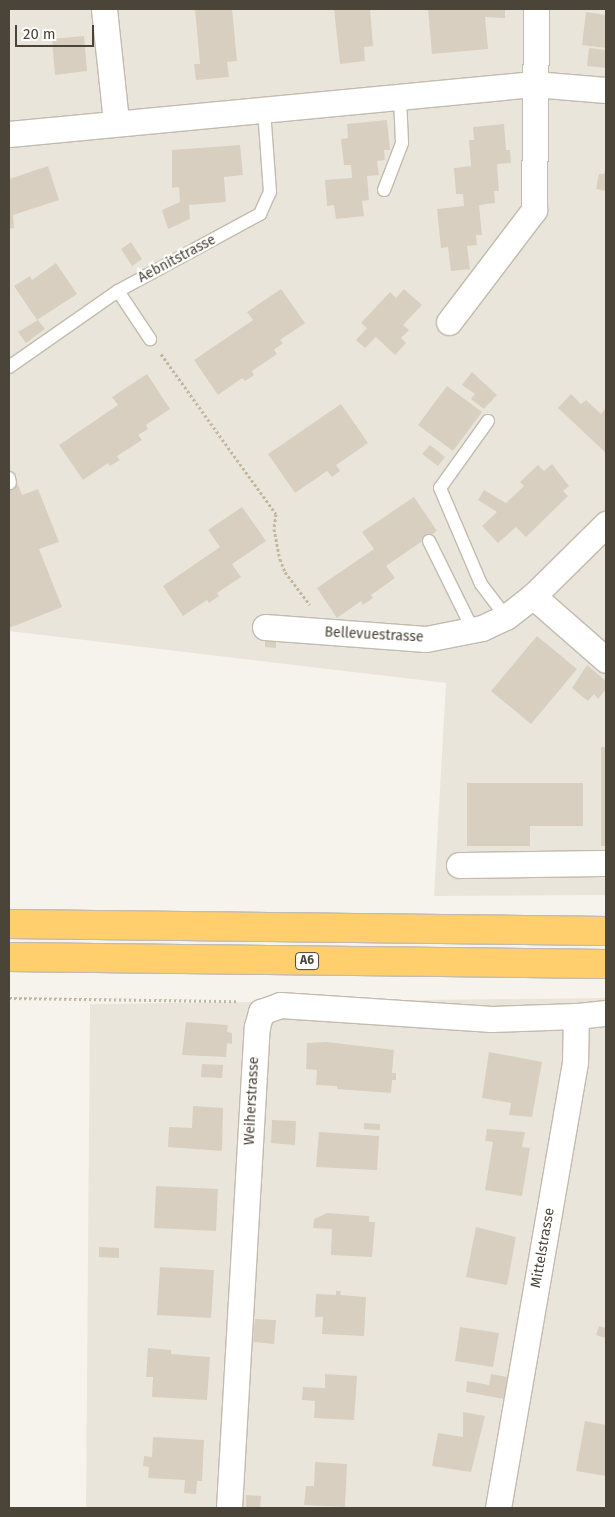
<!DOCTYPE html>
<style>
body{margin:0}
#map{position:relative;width:615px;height:1517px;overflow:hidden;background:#f6f3ec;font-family:"Fira Sans",sans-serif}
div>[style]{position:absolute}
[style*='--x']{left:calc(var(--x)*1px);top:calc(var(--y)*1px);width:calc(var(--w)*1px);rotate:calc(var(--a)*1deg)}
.residential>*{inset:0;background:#eae5da}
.building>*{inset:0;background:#d8cfc1}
.path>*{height:3px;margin-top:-1.5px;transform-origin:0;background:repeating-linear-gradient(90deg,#c4b79f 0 2.5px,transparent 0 5px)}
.roads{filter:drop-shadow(1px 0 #c2bbae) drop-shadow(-1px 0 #c2bbae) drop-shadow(0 1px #c2bbae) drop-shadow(0 -1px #c2bbae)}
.lane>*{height:12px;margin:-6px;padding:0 6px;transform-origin:6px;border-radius:6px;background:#fff}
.street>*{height:25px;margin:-12.5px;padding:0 12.5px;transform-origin:12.5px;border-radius:12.5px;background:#fff}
.highway>*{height:28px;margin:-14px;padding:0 14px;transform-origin:14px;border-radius:14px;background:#ffcf6e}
span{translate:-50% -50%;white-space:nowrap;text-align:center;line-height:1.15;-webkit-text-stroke:4.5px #fff;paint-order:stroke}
.shield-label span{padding:1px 4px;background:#fff;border:1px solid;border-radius:4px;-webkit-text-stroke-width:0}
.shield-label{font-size:12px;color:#4b4439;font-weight:700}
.street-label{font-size:14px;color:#4b4439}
.frame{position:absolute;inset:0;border:10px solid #4b4439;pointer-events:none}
.scale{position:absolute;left:15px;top:25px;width:79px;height:22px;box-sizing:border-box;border:2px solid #4b4439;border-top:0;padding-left:6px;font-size:15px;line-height:18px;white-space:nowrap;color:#4b4439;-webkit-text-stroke:4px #fff;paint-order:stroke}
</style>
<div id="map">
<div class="residential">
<i style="clip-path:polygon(9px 9px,606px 9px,606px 895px,434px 896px,446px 683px,9px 631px)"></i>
<i style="clip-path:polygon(606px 998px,606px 1508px,86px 1508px,90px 1004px)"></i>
</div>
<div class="building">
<i style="clip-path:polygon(195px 9px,232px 9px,237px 61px,227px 62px,229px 77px,196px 80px,194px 64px,200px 64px)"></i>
<i style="clip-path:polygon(334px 9px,370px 9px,373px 46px,364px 47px,365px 61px,340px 64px)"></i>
<i style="clip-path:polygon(428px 9px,505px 9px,505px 18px,485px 17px,488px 49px,432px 54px)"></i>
<i style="clip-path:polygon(586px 12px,606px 15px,606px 48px,582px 45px)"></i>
<i style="clip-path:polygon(84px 36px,87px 71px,55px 75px,52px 39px)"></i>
<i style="clip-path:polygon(589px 48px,606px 50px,606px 68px,587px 66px)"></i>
<i style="clip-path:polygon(387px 120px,390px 150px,384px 150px,385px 160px,377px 161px,379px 175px,367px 176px,369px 200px,362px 201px,364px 216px,336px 219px,334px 205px,327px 206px,325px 180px,352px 178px,351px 165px,344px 165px,341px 139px,348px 138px,347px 124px)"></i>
<i style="clip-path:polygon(504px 124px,506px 150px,510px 150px,511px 163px,497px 164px,499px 191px,494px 191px,495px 203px,479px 205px,482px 235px,476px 235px,477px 245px,467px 246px,470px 269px,451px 271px,448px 247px,441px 248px,437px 209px,464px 206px,463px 194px,456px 194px,454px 168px,471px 166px,469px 140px,474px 140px,473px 127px)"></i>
<i style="clip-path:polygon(240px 145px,243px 175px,224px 177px,226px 202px,189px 205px,190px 219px,168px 229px,162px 210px,180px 202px,179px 187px,172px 188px,172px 150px)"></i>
<i style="clip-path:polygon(48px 166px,59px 200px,13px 215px,14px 228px,9px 229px,9px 179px)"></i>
<i style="clip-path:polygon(606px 169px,606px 191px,596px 189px,599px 174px,604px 174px)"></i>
<i style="clip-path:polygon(131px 242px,142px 259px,132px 266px,121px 249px)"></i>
<i style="clip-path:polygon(56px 263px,77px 294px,37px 320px,14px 286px,30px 276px,32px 280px)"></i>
<i style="clip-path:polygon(281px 289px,305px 323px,280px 340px,283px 343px,274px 350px,277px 354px,252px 371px,254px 375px,245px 381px,242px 378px,218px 395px,194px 360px,253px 320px,247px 312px)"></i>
<i style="clip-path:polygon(404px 289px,422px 305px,403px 325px,409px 330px,401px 338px,406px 343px,395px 355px,376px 337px,365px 348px,356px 340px,367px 328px,361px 323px,390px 292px,396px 298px)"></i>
<i style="clip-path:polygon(38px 320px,45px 329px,26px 343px,18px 332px)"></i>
<i style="clip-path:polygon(472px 372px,497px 395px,484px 409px,471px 399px,475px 394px,462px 385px)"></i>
<i style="clip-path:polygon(147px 374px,170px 409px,146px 425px,148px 429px,138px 435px,142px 440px,117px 456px,120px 460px,110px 466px,108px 463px,83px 480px,59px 445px,118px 405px,112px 397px)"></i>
<i style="clip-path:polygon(447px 386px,482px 412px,453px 451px,418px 425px)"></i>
<i style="clip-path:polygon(571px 394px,581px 404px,586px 400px,601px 414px,606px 408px,606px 453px,558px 408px)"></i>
<i style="clip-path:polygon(341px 404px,368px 443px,336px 465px,340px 471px,332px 477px,327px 471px,295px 493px,268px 454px)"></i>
<i style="clip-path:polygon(430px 445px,445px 457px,438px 466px,422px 454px)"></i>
<i style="clip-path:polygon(552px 464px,569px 486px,563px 491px,568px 496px,526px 537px,516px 527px,498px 543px,482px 526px,497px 512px,478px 500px,484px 490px,506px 503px,524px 486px,520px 482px,538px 465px,544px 471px)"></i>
<i style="clip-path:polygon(18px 485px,22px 495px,38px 489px,59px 542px,39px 549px,62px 607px,9px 628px,9px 488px)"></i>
<i style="clip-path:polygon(414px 497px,437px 531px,386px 566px,395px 578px,371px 595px,373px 598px,363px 605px,361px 601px,337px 618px,317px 588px,374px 549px,362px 532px)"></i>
<i style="clip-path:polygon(242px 507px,266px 541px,232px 564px,241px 577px,217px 593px,219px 596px,209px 603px,207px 600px,183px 616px,163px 586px,220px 547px,208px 530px)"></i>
<i style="clip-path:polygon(537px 636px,577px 669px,531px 724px,491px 691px)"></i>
<i style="clip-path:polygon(265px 641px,276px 641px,276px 648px,265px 647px)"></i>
<i style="clip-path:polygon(587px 665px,606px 681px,606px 689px,598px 699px,594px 694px,588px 701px,572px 688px)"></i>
<i style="clip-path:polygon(601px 747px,606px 747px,606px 846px,601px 846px)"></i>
<i style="clip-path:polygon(467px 783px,583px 783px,583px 826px,530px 826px,530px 846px,467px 846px)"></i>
<i style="clip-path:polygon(186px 1022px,228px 1025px,227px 1032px,232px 1033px,232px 1044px,227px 1043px,226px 1057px,182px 1055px)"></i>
<i style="clip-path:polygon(327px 1042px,394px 1050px,392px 1073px,396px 1073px,396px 1080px,392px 1080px,391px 1093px,337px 1089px,337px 1086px,316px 1085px,317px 1070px,306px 1069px,307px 1043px)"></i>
<i style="clip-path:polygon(489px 1052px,542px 1062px,532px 1117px,509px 1115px,511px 1103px,482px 1098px)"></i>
<i style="clip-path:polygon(202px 1064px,223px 1065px,222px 1078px,201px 1077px)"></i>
<i style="clip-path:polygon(193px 1106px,223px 1108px,222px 1151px,168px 1147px,169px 1127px,192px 1128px)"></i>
<i style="clip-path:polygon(272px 1120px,296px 1121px,295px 1145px,271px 1143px)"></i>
<i style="clip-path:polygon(364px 1123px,380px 1124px,380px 1130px,364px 1129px)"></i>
<i style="clip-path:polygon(487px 1129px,525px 1132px,522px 1147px,530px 1148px,522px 1196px,485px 1190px,493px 1142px,485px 1141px)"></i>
<i style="clip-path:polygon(319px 1132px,379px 1136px,377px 1170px,316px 1167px)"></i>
<i style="clip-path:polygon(156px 1186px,218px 1189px,216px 1231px,154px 1228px)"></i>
<i style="clip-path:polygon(327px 1213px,369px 1216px,369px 1222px,375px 1222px,372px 1257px,331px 1255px,332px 1229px,313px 1228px,314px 1219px)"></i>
<i style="clip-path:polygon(476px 1227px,516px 1237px,507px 1285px,466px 1277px)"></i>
<i style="clip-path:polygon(99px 1247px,119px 1248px,119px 1258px,99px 1257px)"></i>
<i style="clip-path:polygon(160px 1267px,214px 1270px,211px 1318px,157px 1315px)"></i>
<i style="clip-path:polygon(336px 1291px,341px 1291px,340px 1295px,366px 1297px,364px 1336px,322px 1334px,323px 1317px,315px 1317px,316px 1294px,336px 1295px)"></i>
<i style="clip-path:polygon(255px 1319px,276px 1320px,274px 1344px,253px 1342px)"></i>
<i style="clip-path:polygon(599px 1326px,606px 1328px,606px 1338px,596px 1335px)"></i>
<i style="clip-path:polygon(460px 1327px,499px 1333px,493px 1367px,455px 1361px)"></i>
<i style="clip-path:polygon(148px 1348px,171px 1350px,171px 1354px,210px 1357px,207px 1400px,152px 1397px,153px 1377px,146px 1377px)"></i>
<i style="clip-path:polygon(325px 1374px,357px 1376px,354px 1420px,314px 1418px,315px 1401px,302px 1400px,303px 1387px,325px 1388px)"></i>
<i style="clip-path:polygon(491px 1374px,507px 1377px,504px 1399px,466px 1392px,467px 1381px,489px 1385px)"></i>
<i style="clip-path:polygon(463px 1412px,485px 1416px,471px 1472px,432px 1466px,438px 1433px,463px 1437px)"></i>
<i style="clip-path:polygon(585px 1421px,606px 1425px,606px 1476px,576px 1471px)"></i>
<i style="clip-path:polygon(153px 1437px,204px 1440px,202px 1481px,197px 1481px,196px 1494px,184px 1493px,185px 1480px,148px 1478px,149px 1467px,143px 1466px,144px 1456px,152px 1457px)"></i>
<i style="clip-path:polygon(315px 1462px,347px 1464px,345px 1507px,304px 1505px,306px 1486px,314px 1486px)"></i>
<i style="clip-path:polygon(246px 1495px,261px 1496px,260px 1508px,246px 1508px)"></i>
</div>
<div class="path">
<i style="--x:161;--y:354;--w:197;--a:54.3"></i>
<i style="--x:276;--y:514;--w:15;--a:98"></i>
<i style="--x:274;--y:529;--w:31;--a:79"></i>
<i style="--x:280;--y:559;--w:14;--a:69"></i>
<i style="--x:285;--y:572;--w:41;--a:52.9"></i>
<i style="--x:9;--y:998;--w:229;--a:0.8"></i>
</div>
<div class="roads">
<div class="lane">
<i style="--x:384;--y:190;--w:50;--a:-69"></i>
<i style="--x:402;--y:143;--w:45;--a:-92.5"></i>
<i style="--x:118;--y:291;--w:58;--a:56.3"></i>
<i style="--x:9;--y:367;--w:133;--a:-34.9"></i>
<i style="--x:118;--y:291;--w:162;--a:-28.5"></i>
<i style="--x:260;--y:214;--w:24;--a:-66"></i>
<i style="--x:270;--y:192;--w:81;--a:-94.2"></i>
<i style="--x:488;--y:421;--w:82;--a:125.6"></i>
<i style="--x:440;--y:488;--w:104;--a:66.9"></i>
<i style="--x:481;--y:584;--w:41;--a:52.9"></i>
<i style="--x:9;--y:478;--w:5;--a:79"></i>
<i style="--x:429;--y:541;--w:99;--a:63.7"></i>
</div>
<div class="street">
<i style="--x:104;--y:9;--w:114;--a:83.9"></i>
<i style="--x:9;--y:134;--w:527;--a:-5.44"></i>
<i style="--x:534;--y:84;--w:72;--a:4.8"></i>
<i style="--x:449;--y:322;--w:141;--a:-52.8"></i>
<i style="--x:534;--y:210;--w:201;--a:-89.4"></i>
<i style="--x:533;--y:596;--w:97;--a:41.2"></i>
<i style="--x:265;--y:627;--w:161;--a:4.3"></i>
<i style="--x:426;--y:639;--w:57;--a:-11.1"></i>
<i style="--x:482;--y:628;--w:26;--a:-25"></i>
<i style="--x:506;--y:617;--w:34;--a:-38"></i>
<i style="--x:533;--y:596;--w:103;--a:-44.6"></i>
<i style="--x:459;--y:865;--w:147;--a:-0.8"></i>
<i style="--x:229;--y:1508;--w:482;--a:-86.7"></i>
<i style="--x:257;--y:1027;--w:16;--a:-75"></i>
<i style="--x:261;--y:1012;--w:20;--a:-20"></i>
<i style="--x:280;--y:1005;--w:212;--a:3.8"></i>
<i style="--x:492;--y:1019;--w:84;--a:-2"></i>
<i style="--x:498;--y:1508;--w:453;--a:-80.2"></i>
<i style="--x:575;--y:1062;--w:46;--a:-88.8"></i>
<i style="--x:576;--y:1016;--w:30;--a:-6"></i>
</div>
<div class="highway">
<i style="--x:9;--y:924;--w:597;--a:0.67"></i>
<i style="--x:9;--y:957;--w:597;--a:0.67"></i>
</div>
</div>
<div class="shield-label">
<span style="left:307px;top:961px">A6</span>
</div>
<div class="street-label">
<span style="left:177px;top:259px;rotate:-28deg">Aebnitstrasse</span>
<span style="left:374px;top:635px;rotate:3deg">Bellevuestrasse</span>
<span style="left:252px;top:1101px;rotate:-87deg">Weiherstrasse</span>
<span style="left:543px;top:1248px;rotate:-80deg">Mittelstrasse</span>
</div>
<div class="frame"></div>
<div class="scale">20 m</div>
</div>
